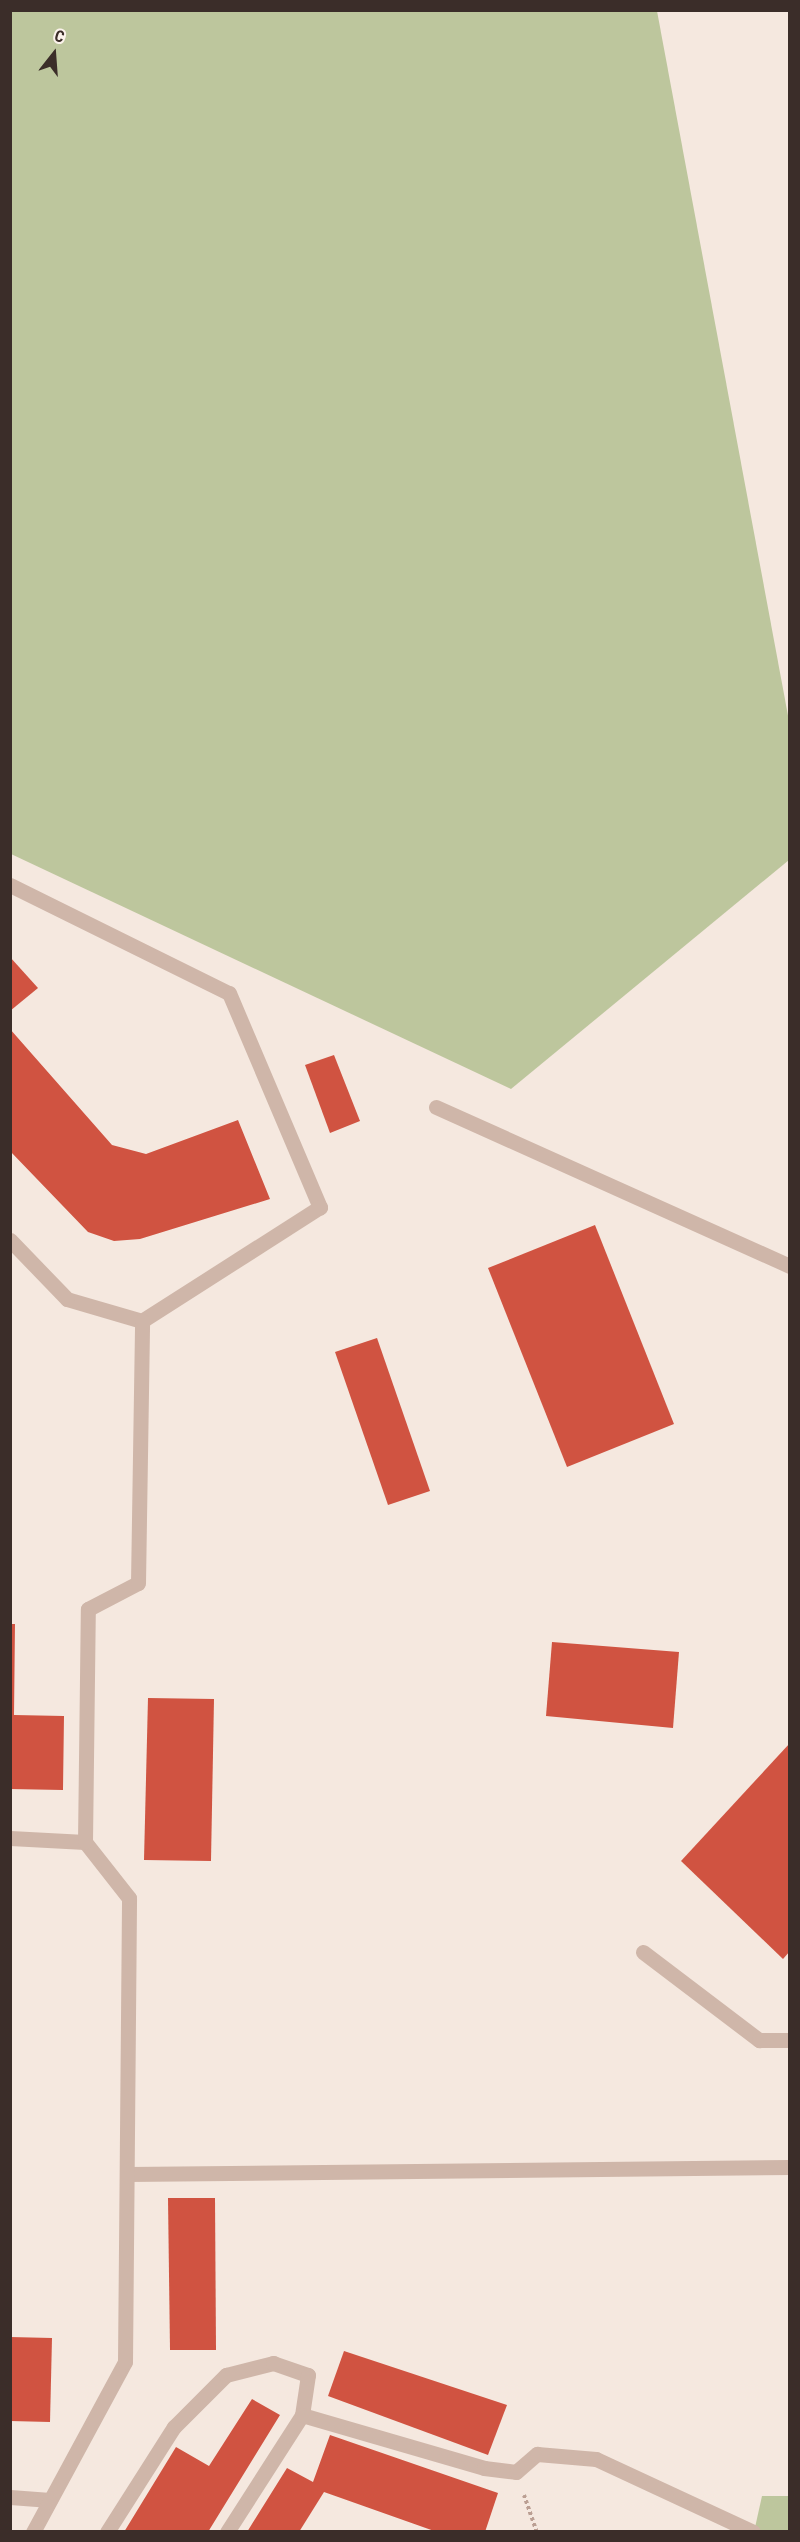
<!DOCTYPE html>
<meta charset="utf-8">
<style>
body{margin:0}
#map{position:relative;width:800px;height:2542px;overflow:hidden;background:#f5e8df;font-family:"Roboto Condensed",sans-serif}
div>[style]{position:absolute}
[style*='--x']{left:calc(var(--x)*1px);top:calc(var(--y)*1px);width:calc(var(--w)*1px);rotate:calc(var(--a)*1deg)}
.green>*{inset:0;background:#bdc69d}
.building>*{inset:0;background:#d05341}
.path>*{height:4px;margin-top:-2px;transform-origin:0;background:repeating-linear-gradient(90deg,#bb9f93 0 3px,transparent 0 6px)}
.minor>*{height:15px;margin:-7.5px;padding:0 7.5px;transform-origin:7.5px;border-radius:7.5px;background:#cfb6a9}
span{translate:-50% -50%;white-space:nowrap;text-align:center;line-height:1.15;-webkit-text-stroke:5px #fcf3ec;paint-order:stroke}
.frame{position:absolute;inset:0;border:12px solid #3b2d29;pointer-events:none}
.north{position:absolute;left:24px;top:24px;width:60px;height:60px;-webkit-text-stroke:4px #fcf3ec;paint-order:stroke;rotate:17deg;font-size:16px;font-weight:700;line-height:24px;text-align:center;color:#3b2d29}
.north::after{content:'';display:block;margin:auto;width:21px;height:27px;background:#3b2d29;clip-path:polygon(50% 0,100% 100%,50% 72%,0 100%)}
</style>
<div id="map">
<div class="green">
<i style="clip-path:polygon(11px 10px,657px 11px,789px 721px,789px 860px,511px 1089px,11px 854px)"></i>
<i style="clip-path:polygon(762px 2496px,789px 2496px,789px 2531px,754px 2532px)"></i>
</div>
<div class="building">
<i style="clip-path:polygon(10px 957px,38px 988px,10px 1011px)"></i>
<i style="clip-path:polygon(10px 1029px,112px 1145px,146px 1154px,238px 1120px,270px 1199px,140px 1239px,114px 1241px,88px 1232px,10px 1151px)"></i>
<i style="clip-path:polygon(334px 1055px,360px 1121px,330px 1133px,305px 1065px)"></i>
<i style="clip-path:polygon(595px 1225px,674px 1424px,567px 1467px,488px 1268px)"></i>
<i style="clip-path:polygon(377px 1338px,430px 1491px,388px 1505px,335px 1352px)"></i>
<i style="clip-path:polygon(10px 1624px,15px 1624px,14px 1715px,64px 1716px,63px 1790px,10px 1789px)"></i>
<i style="clip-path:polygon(552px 1642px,679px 1652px,673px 1728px,546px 1716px)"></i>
<i style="clip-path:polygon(148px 1698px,214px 1699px,211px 1861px,144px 1860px)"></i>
<i style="clip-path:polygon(790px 1743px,790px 1951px,783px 1959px,681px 1861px)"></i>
<i style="clip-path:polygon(168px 2198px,215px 2198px,216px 2350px,170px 2350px)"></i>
<i style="clip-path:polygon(10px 2337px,52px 2338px,50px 2422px,10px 2421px)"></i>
<i style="clip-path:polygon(344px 2351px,507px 2405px,488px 2455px,328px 2396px)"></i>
<i style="clip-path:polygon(252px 2399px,280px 2415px,208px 2532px,124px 2532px,176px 2447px,209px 2466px)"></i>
<i style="clip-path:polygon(330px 2435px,498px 2493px,485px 2532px,437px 2532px,324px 2492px,299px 2532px,247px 2532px,287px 2468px,313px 2482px)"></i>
</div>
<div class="path">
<i style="--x:524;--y:2495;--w:39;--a:71"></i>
</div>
<div class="minor">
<i style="--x:10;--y:885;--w:244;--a:26.3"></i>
<i style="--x:229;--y:993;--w:233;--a:67"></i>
<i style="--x:320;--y:1207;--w:211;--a:147.4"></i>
<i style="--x:142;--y:1321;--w:78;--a:-163.7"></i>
<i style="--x:67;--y:1299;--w:82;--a:-134"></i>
<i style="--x:436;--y:1107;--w:388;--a:24.2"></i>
<i style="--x:10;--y:1838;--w:75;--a:3.1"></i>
<i style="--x:643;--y:1952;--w:146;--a:37.2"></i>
<i style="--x:759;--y:2040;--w:31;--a:0"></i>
<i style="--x:128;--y:2174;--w:662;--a:-0.61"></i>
<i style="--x:10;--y:2497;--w:40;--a:4.3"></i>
<i style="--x:33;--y:2532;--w:193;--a:-61.6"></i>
<i style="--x:125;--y:2362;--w:464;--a:-89.5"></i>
<i style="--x:129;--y:1898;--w:71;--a:-128.2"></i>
<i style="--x:85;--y:1842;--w:233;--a:-89.3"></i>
<i style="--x:88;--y:1609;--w:56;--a:-27.5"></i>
<i style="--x:138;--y:1583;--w:262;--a:-89.1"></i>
<i style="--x:107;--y:2532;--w:125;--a:-57.5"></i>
<i style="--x:174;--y:2427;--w:74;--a:-45"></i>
<i style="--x:226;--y:2375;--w:49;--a:-14.3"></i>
<i style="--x:273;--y:2363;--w:37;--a:19"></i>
<i style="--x:308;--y:2375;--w:40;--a:98.5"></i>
<i style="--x:227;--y:2532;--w:139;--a:-57.3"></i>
<i style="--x:302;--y:2415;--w:190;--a:16.2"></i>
<i style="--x:484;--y:2468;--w:32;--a:7"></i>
<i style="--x:516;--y:2472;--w:28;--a:-41"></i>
<i style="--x:537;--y:2454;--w:59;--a:4.8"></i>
<i style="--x:596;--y:2459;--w:173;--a:24.9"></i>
</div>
<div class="frame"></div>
<div class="north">С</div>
</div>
